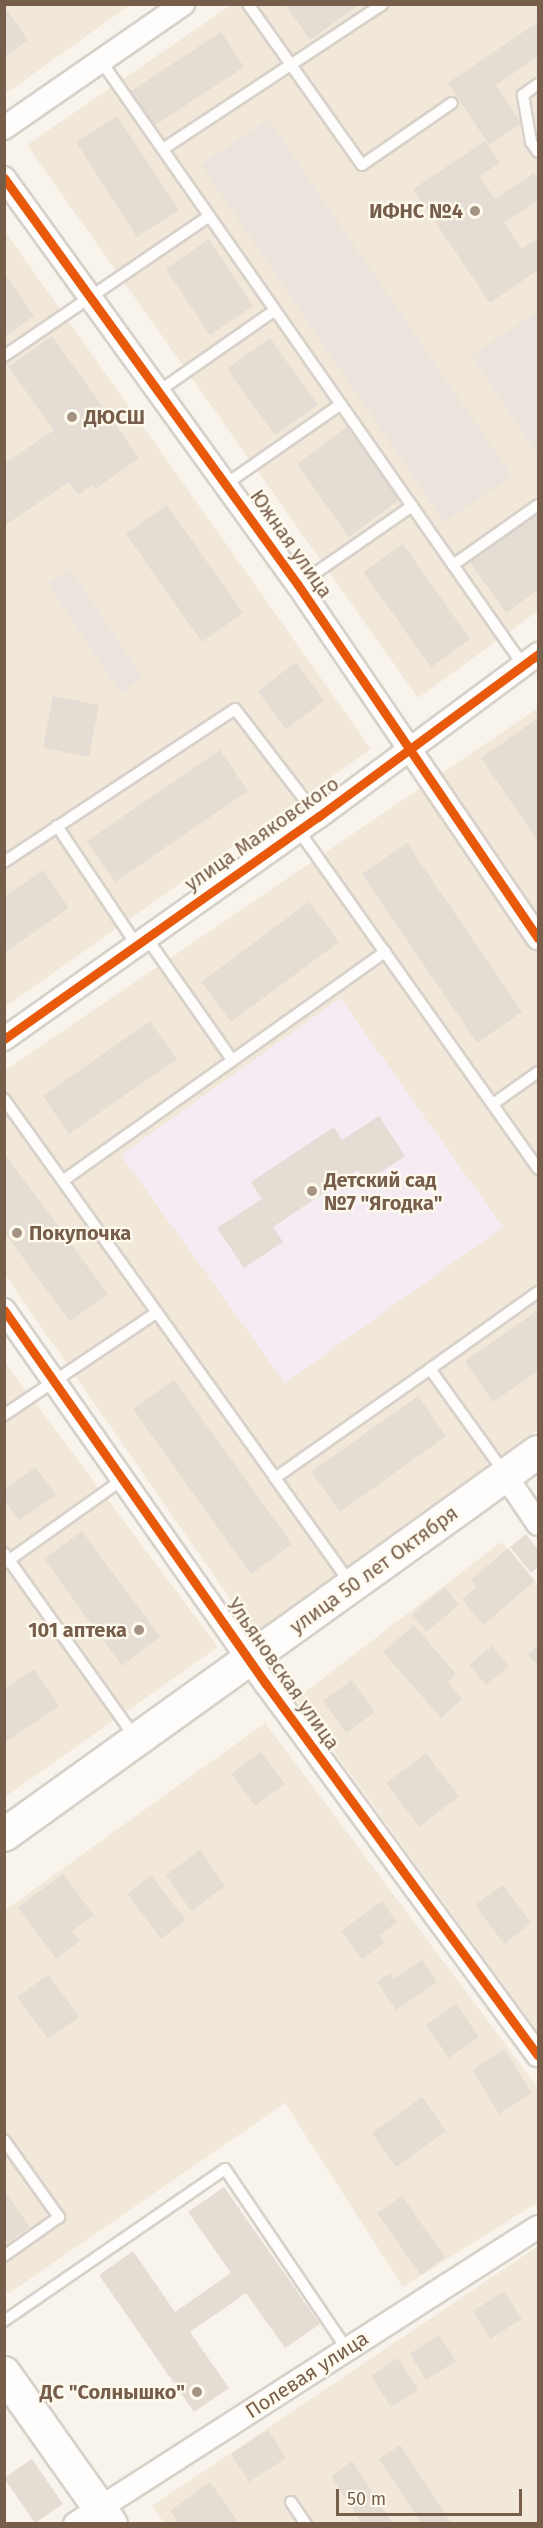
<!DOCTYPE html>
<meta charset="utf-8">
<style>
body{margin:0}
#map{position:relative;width:543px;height:2528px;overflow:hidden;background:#f8f4ec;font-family:"Fira Sans",sans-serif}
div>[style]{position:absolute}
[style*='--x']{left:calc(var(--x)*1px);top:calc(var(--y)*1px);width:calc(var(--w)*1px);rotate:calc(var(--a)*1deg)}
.residential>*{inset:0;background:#f1e8d9}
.industrial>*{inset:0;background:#ebe4dd}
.education>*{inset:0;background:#f5ebf3}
.building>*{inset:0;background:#e5ddd3}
.roads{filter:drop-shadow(2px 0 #d7d1ca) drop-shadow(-2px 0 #d7d1ca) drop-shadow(0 2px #d7d1ca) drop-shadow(0 -2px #d7d1ca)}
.lane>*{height:10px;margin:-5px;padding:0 5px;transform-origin:5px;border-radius:5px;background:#fefdfc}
.street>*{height:22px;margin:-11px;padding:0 11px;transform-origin:11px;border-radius:11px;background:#fefdfc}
.secondary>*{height:32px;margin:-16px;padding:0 16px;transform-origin:16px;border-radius:16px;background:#fefdfc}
.cycleway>*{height:9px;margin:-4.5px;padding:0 4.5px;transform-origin:4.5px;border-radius:4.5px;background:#e8590c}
.dots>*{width:16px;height:16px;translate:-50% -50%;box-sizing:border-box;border:3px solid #fffaee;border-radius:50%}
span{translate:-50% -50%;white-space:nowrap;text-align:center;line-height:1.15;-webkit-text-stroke:4.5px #fffaee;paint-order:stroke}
.poi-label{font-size:20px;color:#775e4a;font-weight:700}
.right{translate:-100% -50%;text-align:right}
.left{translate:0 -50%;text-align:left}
.street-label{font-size:20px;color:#775e4a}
.frame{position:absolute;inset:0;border:6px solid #775e4a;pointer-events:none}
.scale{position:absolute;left:336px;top:2489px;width:186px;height:27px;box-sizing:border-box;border:3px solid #775e4a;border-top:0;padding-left:8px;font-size:18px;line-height:21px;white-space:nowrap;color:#775e4a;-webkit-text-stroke:4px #fffaee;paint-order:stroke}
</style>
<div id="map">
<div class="residential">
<i style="clip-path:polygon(5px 5px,130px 5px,5px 94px)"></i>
<i style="clip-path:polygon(231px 5px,538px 5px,538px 611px,418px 698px,27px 145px)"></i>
<i style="clip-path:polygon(4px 230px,371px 749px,5px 1007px,4px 1007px)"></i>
<i style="clip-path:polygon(538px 708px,538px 1430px,254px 1633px,5px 1275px,4px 1071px)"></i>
<i style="clip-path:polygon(4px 1361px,218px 1647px,5px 1797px,4px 1797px)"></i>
<i style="clip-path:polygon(501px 1542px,538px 1585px,538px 2032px,296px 1699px)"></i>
<i style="clip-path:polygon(265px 1723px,538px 2088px,538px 2202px,403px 2287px,285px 2103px,8px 2294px,4px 2289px,4px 1911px)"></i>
<i style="clip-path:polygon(538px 2246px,538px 2523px,165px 2524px,152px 2506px)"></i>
</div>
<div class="industrial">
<i style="clip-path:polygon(268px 119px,512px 476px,444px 522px,201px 165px)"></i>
<i style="clip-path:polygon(538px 311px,538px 451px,536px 453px,471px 356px)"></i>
<i style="clip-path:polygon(70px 568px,143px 678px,121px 693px,48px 584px)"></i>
</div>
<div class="education">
<i style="clip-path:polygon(340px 998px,503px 1227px,285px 1383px,121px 1155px)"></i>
</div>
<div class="building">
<i style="clip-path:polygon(285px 4px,360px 4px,310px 40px)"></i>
<i style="clip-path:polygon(6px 9px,28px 40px,4px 57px,4px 11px)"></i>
<i style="clip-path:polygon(538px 22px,538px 56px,496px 85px,521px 123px,489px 145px,448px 83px)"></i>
<i style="clip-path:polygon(221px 32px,244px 67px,154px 126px,131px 91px)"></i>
<i style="clip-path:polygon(117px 116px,179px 210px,137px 237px,76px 142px)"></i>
<i style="clip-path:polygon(485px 141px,500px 163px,479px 176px,495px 199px,534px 173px,538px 180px,538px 200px,504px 223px,522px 249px,538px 238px,538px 270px,490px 303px,413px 189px)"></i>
<i style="clip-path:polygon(209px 239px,253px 306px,210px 335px,166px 269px)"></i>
<i style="clip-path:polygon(4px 273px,34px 316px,4px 337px)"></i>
<i style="clip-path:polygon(52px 336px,139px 458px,95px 489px,92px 485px,78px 495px,69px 482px,4px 526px,4px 464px,54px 430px,8px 367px)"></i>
<i style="clip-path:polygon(270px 338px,318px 405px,275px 435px,227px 369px)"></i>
<i style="clip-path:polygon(347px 427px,399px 500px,349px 537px,297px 464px)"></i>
<i style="clip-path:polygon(167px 505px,243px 613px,202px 642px,126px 534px)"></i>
<i style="clip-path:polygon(538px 512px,538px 590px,506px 613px,469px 561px)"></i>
<i style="clip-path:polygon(403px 544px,470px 639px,431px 667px,363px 572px)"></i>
<i style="clip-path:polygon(296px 662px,324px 701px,286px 729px,258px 691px)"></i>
<i style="clip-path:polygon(53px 696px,99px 705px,89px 757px,43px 748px)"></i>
<i style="clip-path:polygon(538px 718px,538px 841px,481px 758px)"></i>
<i style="clip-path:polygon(220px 750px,248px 791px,115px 882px,87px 841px)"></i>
<i style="clip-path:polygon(407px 843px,522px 1012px,477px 1043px,362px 874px)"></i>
<i style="clip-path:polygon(43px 870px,69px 908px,4px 953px,4px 897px)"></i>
<i style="clip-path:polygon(309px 902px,339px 942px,231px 1022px,201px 982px)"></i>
<i style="clip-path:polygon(150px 1021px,177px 1059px,69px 1134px,43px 1096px)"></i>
<i style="clip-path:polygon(379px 1116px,405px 1156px,366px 1182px,358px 1170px,273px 1227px,283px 1242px,244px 1268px,217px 1228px,262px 1199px,251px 1182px,334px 1127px,342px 1140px)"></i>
<i style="clip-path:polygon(4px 1153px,108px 1294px,70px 1321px,4px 1232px)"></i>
<i style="clip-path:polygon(538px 1310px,538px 1371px,493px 1402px,465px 1361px)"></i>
<i style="clip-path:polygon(174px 1380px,292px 1544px,251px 1574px,133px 1409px)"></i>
<i style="clip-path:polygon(418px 1396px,446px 1436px,340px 1512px,311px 1472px)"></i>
<i style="clip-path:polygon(36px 1467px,56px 1495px,19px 1520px,4px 1499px,4px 1489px)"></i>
<i style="clip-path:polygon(82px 1531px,160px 1637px,122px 1666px,44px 1559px)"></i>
<i style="clip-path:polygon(526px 1534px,538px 1550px,538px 1567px,531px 1573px,510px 1547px)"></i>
<i style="clip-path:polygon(508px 1548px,535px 1581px,483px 1625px,462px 1599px,477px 1587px,471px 1580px)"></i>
<i style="clip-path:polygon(445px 1587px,459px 1605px,426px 1632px,412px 1614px)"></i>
<i style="clip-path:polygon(414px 1625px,456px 1674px,448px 1682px,462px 1699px,441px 1718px,383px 1652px)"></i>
<i style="clip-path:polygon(538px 1645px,538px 1666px,528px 1654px)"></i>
<i style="clip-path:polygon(492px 1646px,509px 1666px,486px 1685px,469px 1665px)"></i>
<i style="clip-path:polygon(34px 1669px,59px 1706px,4px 1743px,4px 1689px)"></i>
<i style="clip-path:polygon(352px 1680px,375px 1712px,346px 1733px,323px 1701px)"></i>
<i style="clip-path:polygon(261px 1752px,285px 1784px,255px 1806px,231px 1774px)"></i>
<i style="clip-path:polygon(426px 1753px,459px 1796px,419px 1827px,386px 1783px)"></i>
<i style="clip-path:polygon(200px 1850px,225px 1886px,191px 1911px,166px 1875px)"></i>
<i style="clip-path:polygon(63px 1874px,94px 1915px,72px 1931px,80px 1941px,56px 1959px,18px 1907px)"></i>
<i style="clip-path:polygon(151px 1875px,186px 1920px,161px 1939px,127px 1894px)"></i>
<i style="clip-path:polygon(503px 1885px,531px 1923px,504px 1944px,475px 1905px)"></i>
<i style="clip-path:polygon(382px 1901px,397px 1922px,379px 1936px,385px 1943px,362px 1959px,341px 1931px)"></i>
<i style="clip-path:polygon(422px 1960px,437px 1982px,396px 2010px,377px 1982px,390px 1973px,394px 1979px)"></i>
<i style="clip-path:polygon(48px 1975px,79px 2017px,48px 2039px,17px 1997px)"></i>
<i style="clip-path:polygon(456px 2004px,479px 2037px,449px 2058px,426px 2025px)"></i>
<i style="clip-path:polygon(504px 2049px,532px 2093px,499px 2114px,472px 2070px)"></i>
<i style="clip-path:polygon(422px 2097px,446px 2131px,396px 2167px,372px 2133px)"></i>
<i style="clip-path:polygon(224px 2187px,320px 2324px,285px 2348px,246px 2293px,190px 2332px,229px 2388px,194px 2412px,99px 2275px,133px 2251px,175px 2312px,231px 2273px,188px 2212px)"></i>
<i style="clip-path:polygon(4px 2191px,30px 2227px,4px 2245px)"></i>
<i style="clip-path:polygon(402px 2196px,445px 2257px,421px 2275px,377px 2213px)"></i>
<i style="clip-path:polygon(504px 2291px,522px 2319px,490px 2339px,473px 2311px)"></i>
<i style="clip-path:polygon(439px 2335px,456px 2361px,426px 2380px,410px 2354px)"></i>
<i style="clip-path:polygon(398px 2358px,418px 2390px,391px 2407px,371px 2376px)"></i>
<i style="clip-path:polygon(268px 2430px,286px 2458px,249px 2482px,231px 2454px)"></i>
<i style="clip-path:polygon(400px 2445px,452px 2524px,422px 2524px,379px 2459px)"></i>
<i style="clip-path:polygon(32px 2459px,63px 2504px,35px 2523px,4px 2478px)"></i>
<i style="clip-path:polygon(352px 2461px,393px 2524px,362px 2524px,331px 2476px)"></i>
<i style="clip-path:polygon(210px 2482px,240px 2524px,179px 2524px,170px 2511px)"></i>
</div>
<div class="roads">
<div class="lane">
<i style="--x:248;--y:4;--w:197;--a:54.7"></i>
<i style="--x:362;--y:165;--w:109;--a:-34.6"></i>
<i style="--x:101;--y:61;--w:737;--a:55.06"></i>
<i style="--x:538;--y:84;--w:19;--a:144"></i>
<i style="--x:523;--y:95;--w:48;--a:80.3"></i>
<i style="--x:531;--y:142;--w:12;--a:55"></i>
<i style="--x:163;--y:149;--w:263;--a:-33.4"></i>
<i style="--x:4;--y:356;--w:248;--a:-34.3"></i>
<i style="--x:159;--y:391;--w:141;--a:-34.9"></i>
<i style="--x:226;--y:484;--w:140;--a:-34.8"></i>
<i style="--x:453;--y:565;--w:104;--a:-35.2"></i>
<i style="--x:298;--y:585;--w:139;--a:-34.7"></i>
<i style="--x:57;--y:826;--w:142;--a:56.2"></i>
<i style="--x:299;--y:831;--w:414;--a:54.7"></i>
<i style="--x:4;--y:862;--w:277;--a:-33.5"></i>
<i style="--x:235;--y:709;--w:136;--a:52.5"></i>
<i style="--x:146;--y:937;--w:150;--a:55"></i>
<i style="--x:4;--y:1099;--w:466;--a:54.4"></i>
<i style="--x:275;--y:1478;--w:189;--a:-35.1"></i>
<i style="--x:430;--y:1369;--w:127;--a:54.3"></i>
<i style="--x:493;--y:1104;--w:55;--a:-35.4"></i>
<i style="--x:64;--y:1180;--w:394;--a:-35.4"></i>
<i style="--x:430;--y:1369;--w:133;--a:-35.5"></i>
<i style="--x:4;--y:1415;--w:184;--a:-33.9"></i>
<i style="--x:275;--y:1478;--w:130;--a:54.4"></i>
<i style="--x:4;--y:1553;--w:226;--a:54.6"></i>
<i style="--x:5;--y:1563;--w:145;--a:-35.4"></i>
<i style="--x:4;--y:2140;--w:95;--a:54.5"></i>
<i style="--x:59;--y:2217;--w:67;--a:144.7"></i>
<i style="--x:4;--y:2321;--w:268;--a:-34.5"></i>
<i style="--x:225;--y:2169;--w:217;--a:55.9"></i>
<i style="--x:291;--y:2502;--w:27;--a:56"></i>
</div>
<div class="street">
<i style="--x:4;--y:128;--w:218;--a:-34.7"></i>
<i style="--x:4;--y:178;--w:502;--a:54.16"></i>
<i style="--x:298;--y:585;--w:427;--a:55.8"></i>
<i style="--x:4;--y:1039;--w:385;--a:-35.3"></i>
<i style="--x:318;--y:817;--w:274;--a:-36.5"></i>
<i style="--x:4;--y:1310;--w:457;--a:55"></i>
<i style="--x:266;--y:1684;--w:460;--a:53.8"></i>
<i style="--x:505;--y:1475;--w:59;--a:56"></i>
<i style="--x:75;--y:2524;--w:550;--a:-32.68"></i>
</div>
<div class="secondary">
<i style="--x:4;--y:1835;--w:657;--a:-35.65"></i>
<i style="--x:4;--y:2373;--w:185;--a:54.7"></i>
</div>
</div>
<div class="cycleway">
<i style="--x:4;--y:178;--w:502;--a:54.16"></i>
<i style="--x:298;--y:585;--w:427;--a:55.8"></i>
<i style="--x:4;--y:1039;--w:385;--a:-35.3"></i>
<i style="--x:318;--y:817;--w:274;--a:-36.5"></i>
<i style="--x:4;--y:1310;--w:457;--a:55"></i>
<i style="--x:266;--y:1684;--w:460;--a:53.8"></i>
</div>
<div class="dots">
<i style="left:475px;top:211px;background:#a49283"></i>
<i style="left:72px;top:417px;background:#a49283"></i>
<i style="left:312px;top:1191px;background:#a49283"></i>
<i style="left:17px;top:1233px;background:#a49283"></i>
<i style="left:139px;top:1630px;background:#a49283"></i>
<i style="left:197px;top:2392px;background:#a49283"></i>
</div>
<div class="poi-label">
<span class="right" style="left:463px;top:211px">ИФНС №4</span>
<span class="left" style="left:84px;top:417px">ДЮСШ</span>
<span class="left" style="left:324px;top:1192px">Детский сад<br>№7 "Ягодка"</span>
<span class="left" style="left:29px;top:1233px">Покупочка</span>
<span class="right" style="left:127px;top:1630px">101 аптека</span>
<span class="right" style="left:185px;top:2392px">ДС "Солнышко"</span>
</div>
<div class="street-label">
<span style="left:291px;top:544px;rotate:55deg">Южная улица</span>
<span style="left:262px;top:834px;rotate:-35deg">улица Маяковского</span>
<span style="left:374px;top:1570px;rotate:-36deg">улица 50 лет Октября</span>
<span style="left:283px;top:1674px;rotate:55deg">Ульяновская улица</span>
<span style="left:307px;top:2375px;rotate:-33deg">Полевая улица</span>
</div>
<div class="frame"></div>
<div class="scale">50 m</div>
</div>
